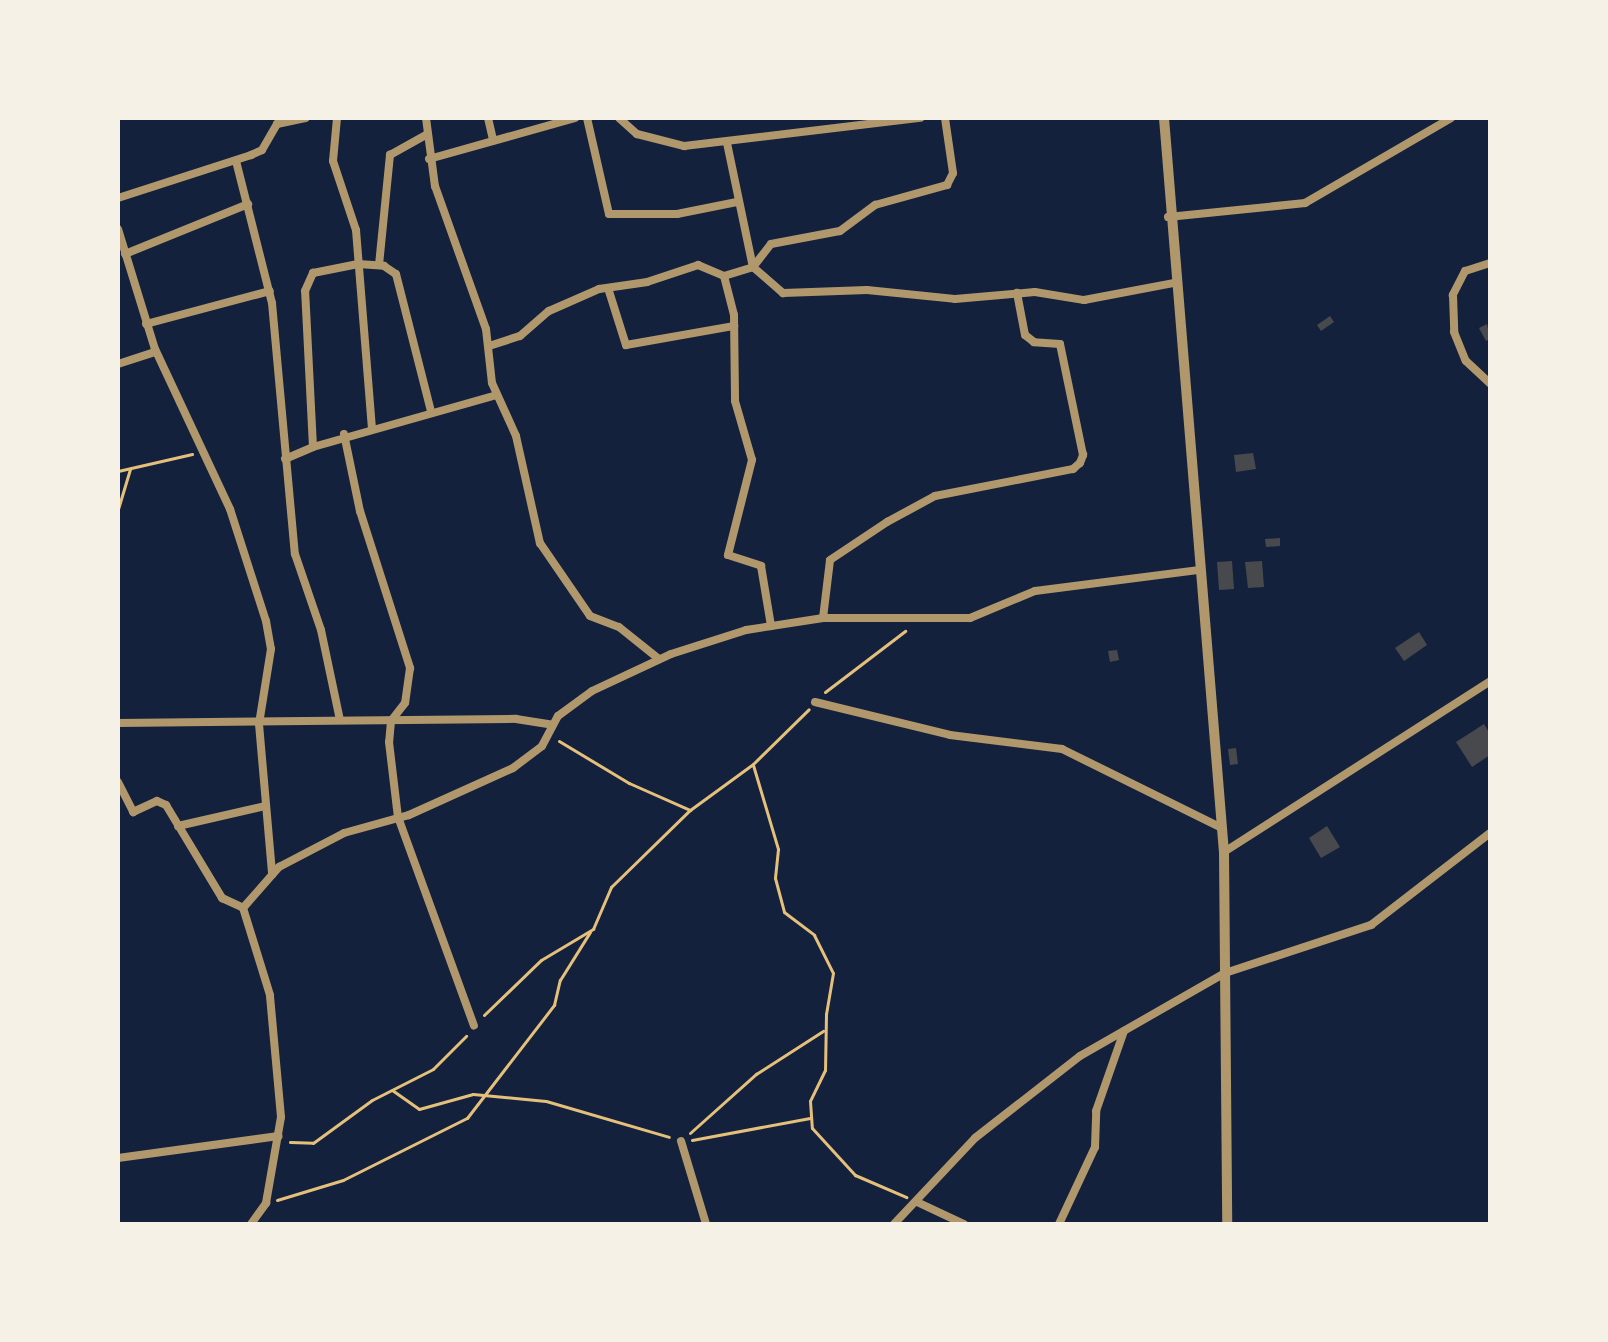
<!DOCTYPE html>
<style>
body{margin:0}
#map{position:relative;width:1608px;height:1342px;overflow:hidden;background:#14213d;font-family:"Public Sans",sans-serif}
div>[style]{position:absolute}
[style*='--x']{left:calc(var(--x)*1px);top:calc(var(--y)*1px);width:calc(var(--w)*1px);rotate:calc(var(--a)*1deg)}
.building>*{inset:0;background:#48494c}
.path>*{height:3px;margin:-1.5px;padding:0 1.5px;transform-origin:1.5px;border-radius:1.5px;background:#e5c07b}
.minor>*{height:8px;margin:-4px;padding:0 4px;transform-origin:4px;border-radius:4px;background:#b1986c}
.tertiary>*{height:10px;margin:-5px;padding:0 5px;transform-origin:5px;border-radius:5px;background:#b1986c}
span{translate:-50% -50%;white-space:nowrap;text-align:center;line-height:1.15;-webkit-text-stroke:8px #f6f1e7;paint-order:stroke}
.frame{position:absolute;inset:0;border:120px solid #f6f1e7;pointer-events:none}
</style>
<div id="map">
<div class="building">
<i style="clip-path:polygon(1330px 316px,1334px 322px,1321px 331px,1317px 325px)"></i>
<i style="clip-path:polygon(1487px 324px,1490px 339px,1486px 341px,1479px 328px)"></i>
<i style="clip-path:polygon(1253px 453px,1256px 469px,1236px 472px,1234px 455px)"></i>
<i style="clip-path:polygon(1280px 538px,1280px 546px,1266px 547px,1265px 539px)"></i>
<i style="clip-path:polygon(1232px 561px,1234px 589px,1219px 590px,1217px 562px)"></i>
<i style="clip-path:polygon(1262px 561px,1264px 587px,1248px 588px,1245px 562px)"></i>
<i style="clip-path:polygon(1419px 632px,1427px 645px,1404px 661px,1395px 648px)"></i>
<i style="clip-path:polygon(1117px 650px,1119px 660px,1110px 662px,1108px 651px)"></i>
<i style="clip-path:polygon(1484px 724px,1490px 734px,1490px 755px,1472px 767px,1456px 742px)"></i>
<i style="clip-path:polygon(1236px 748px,1238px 764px,1230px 765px,1228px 749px)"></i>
<i style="clip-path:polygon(1327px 826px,1340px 847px,1321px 858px,1309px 838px)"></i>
</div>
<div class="path">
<i style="--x:118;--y:471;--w:76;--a:-12.9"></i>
<i style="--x:118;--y:509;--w:42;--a:-73.3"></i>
<i style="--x:825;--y:692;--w:101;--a:-37.3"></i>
<i style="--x:559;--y:741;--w:82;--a:31"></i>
<i style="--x:629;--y:783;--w:67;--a:23.9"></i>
<i style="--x:753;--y:765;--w:88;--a:73.4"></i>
<i style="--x:778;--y:849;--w:29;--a:96"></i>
<i style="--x:775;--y:878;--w:35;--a:75"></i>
<i style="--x:784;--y:912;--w:38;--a:37"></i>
<i style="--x:814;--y:935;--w:42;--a:63.4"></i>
<i style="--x:833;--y:973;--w:42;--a:99.7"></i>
<i style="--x:826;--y:1014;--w:56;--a:91"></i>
<i style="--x:825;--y:1070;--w:34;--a:116"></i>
<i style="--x:810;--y:1101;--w:27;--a:86"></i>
<i style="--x:812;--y:1128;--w:64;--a:47.5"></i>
<i style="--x:855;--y:1175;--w:56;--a:23.3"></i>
<i style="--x:484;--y:1015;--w:79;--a:-44"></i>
<i style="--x:541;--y:960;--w:61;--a:-30.8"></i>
<i style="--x:593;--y:929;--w:46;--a:-66.8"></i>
<i style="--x:611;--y:887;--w:110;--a:-44.3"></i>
<i style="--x:690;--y:810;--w:78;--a:-36.1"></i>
<i style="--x:753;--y:764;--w:78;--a:-44.5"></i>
<i style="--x:392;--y:1090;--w:33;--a:35"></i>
<i style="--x:419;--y:1109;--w:56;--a:-15.5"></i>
<i style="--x:473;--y:1094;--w:73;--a:5.5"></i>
<i style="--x:546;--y:1101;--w:128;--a:16.3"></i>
<i style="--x:690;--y:1133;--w:89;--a:-41.8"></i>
<i style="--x:756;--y:1074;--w:80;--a:-32.7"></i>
<i style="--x:692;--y:1140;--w:120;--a:-10.6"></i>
<i style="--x:290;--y:1142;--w:23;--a:2"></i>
<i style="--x:313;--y:1143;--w:73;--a:-36.1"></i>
<i style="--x:372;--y:1100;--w:68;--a:-26.9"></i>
<i style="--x:433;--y:1069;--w:47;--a:-45"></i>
<i style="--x:277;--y:1200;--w:69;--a:-16.9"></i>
<i style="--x:343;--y:1180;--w:139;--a:-26.6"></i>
<i style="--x:467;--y:1118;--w:143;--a:-52.4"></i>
<i style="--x:554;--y:1005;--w:26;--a:-77"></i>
<i style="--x:560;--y:980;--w:57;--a:-58"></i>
</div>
<div class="minor">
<i style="--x:337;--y:118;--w:43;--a:95.3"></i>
<i style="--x:333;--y:161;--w:73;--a:71.6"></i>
<i style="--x:356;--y:230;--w:199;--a:85.4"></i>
<i style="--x:426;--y:118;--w:69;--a:82.5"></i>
<i style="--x:435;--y:186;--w:152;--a:70.4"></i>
<i style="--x:486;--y:329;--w:54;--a:83.7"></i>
<i style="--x:492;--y:383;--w:58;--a:65.6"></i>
<i style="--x:516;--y:436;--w:110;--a:77.4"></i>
<i style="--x:540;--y:543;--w:88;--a:55.6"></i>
<i style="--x:590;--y:616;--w:31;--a:21"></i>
<i style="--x:619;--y:627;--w:51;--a:38.7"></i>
<i style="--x:488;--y:118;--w:22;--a:77"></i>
<i style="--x:587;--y:118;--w:98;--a:77.1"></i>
<i style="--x:609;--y:214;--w:68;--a:0"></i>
<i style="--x:677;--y:214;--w:61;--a:-11.3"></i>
<i style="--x:619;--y:118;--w:24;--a:42"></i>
<i style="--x:637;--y:134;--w:49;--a:14.3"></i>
<i style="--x:684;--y:146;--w:238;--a:-6.8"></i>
<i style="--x:727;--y:143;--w:127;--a:78.2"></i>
<i style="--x:753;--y:267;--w:40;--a:41"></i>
<i style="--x:783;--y:293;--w:84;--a:-2"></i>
<i style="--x:867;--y:290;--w:88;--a:5.8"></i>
<i style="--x:955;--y:299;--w:80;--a:-5"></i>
<i style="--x:1035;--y:292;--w:50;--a:9.3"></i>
<i style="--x:1084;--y:300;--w:92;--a:-10.7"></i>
<i style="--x:429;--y:159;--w:152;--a:-15.7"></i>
<i style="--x:236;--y:161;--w:146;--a:75.8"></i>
<i style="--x:272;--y:303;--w:252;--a:84.8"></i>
<i style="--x:295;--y:554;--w:80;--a:71.1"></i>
<i style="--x:321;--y:630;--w:92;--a:78.1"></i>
<i style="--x:118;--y:198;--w:140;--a:-17.9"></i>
<i style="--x:251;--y:155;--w:12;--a:-24"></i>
<i style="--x:262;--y:150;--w:30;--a:-60"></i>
<i style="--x:277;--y:124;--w:29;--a:-12"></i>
<i style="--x:1168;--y:217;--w:138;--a:-5.8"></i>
<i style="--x:1305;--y:203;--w:169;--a:-30.2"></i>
<i style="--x:118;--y:229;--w:126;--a:72.9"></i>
<i style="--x:155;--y:349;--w:177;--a:64.9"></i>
<i style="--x:230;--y:509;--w:118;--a:72.2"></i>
<i style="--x:266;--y:621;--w:28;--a:80"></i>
<i style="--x:271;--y:649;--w:76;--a:99.1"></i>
<i style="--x:259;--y:724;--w:151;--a:85"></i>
<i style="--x:125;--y:254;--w:133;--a:-22.1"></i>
<i style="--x:1490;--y:263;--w:26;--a:162"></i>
<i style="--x:1465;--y:271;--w:27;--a:117"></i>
<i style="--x:1453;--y:295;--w:37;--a:88"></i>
<i style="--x:1454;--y:332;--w:31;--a:68"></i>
<i style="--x:1466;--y:361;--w:33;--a:43"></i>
<i style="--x:379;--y:265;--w:111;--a:-84.3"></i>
<i style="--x:390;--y:155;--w:41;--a:-29.1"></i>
<i style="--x:724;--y:276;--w:40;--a:75.6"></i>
<i style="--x:734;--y:315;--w:86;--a:89.3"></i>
<i style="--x:735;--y:401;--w:61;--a:73.9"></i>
<i style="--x:752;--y:460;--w:98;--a:104.2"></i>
<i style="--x:728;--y:555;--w:35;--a:18"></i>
<i style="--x:761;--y:566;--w:61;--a:80.5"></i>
<i style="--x:608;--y:288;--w:60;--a:72.5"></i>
<i style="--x:626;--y:345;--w:110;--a:-10"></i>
<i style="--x:146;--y:324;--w:128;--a:-14.9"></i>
<i style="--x:489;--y:346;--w:33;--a:-18"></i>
<i style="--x:520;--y:336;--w:38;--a:-41"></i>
<i style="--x:549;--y:311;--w:55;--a:-23.7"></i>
<i style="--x:599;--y:289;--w:49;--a:-8.3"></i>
<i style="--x:647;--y:282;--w:54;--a:-18.4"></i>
<i style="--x:698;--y:265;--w:28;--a:23"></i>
<i style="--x:724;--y:276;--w:30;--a:-17"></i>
<i style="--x:753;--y:267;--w:29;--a:-52"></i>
<i style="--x:771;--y:244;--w:70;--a:-10.7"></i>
<i style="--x:840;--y:231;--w:44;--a:-36.6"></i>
<i style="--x:875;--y:205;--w:75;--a:-15.5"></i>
<i style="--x:947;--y:185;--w:13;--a:-63"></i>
<i style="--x:953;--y:173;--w:56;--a:-98.3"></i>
<i style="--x:118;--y:364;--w:40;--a:-18"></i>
<i style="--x:344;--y:434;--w:79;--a:78.3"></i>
<i style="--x:360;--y:511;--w:165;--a:72.3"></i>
<i style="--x:410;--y:668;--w:35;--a:98"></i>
<i style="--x:405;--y:703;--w:23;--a:128"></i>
<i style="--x:391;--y:721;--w:21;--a:95"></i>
<i style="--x:389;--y:742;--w:76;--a:83.2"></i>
<i style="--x:398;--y:817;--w:222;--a:70"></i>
<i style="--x:313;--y:447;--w:191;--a:-15.8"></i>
<i style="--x:285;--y:459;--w:30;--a:-23"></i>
<i style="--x:313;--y:447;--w:156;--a:-92.9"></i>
<i style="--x:305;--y:291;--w:20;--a:-66"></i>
<i style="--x:313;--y:273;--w:46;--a:-11.3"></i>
<i style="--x:358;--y:264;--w:26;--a:4"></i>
<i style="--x:384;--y:266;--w:14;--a:34"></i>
<i style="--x:396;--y:274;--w:141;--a:75.7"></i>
<i style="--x:823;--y:618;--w:58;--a:-83.1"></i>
<i style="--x:830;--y:560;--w:69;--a:-33.7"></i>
<i style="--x:887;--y:522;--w:55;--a:-28.4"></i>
<i style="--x:935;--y:496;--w:141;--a:-11.1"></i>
<i style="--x:1073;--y:469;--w:9;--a:-41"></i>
<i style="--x:1080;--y:463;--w:9;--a:-69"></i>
<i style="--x:1083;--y:455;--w:113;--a:-101.7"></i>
<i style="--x:1060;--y:344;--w:26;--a:-176"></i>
<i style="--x:1034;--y:342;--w:11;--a:-142"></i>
<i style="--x:1025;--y:335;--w:43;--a:-100.8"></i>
<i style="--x:815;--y:702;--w:139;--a:13.7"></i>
<i style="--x:950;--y:735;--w:113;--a:7.1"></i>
<i style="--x:1062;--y:749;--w:178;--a:26.3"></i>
<i style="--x:118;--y:723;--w:398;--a:-0.6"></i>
<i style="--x:516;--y:719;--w:37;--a:9"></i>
<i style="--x:118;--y:782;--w:34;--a:63"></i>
<i style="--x:133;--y:812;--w:26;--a:-25"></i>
<i style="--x:157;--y:801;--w:10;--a:24"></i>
<i style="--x:166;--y:805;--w:109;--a:58.9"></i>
<i style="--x:222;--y:898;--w:23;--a:25"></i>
<i style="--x:178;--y:826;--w:89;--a:-12.9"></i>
<i style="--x:1224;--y:852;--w:316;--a:-32.7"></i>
<i style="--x:681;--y:1141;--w:87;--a:73.2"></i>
<i style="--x:118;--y:1158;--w:162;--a:-7.8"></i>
<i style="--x:917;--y:1202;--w:52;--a:25.1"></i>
<i style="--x:251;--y:1224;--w:26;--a:-54"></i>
<i style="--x:266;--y:1203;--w:87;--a:-80.1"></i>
<i style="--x:281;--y:1117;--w:122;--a:-95.2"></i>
<i style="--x:270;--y:995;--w:91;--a:-107.2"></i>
<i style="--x:243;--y:908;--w:55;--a:-48.7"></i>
<i style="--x:279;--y:867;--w:73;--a:-27.6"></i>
<i style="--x:344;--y:833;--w:67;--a:-15.5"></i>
<i style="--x:409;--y:815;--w:114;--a:-24.3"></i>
<i style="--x:513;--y:768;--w:36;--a:-37"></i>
<i style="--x:542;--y:746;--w:34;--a:-62"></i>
<i style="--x:558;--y:716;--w:42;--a:-36.3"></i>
<i style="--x:592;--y:691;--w:87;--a:-25.1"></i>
<i style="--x:671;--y:654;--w:79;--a:-17.7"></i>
<i style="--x:746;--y:630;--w:78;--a:-8.9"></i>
<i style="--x:823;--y:618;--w:147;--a:0"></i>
<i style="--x:970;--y:618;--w:70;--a:-22.6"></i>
<i style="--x:1035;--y:591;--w:166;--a:-7.3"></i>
<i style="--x:894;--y:1224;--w:118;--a:-46.7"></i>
<i style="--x:975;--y:1138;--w:133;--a:-38"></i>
<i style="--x:1080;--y:1056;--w:167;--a:-29.8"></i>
<i style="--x:1225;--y:973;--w:154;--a:-18.2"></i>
<i style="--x:1371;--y:925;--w:150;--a:-37.7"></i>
<i style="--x:1059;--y:1224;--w:85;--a:-64.9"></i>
<i style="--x:1095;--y:1147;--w:36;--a:-88"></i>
<i style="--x:1096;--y:1111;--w:85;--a:-70.7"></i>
</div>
<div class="tertiary">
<i style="--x:1164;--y:118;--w:736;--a:85.33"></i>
<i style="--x:1224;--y:852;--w:372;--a:89.5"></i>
</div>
<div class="frame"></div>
</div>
